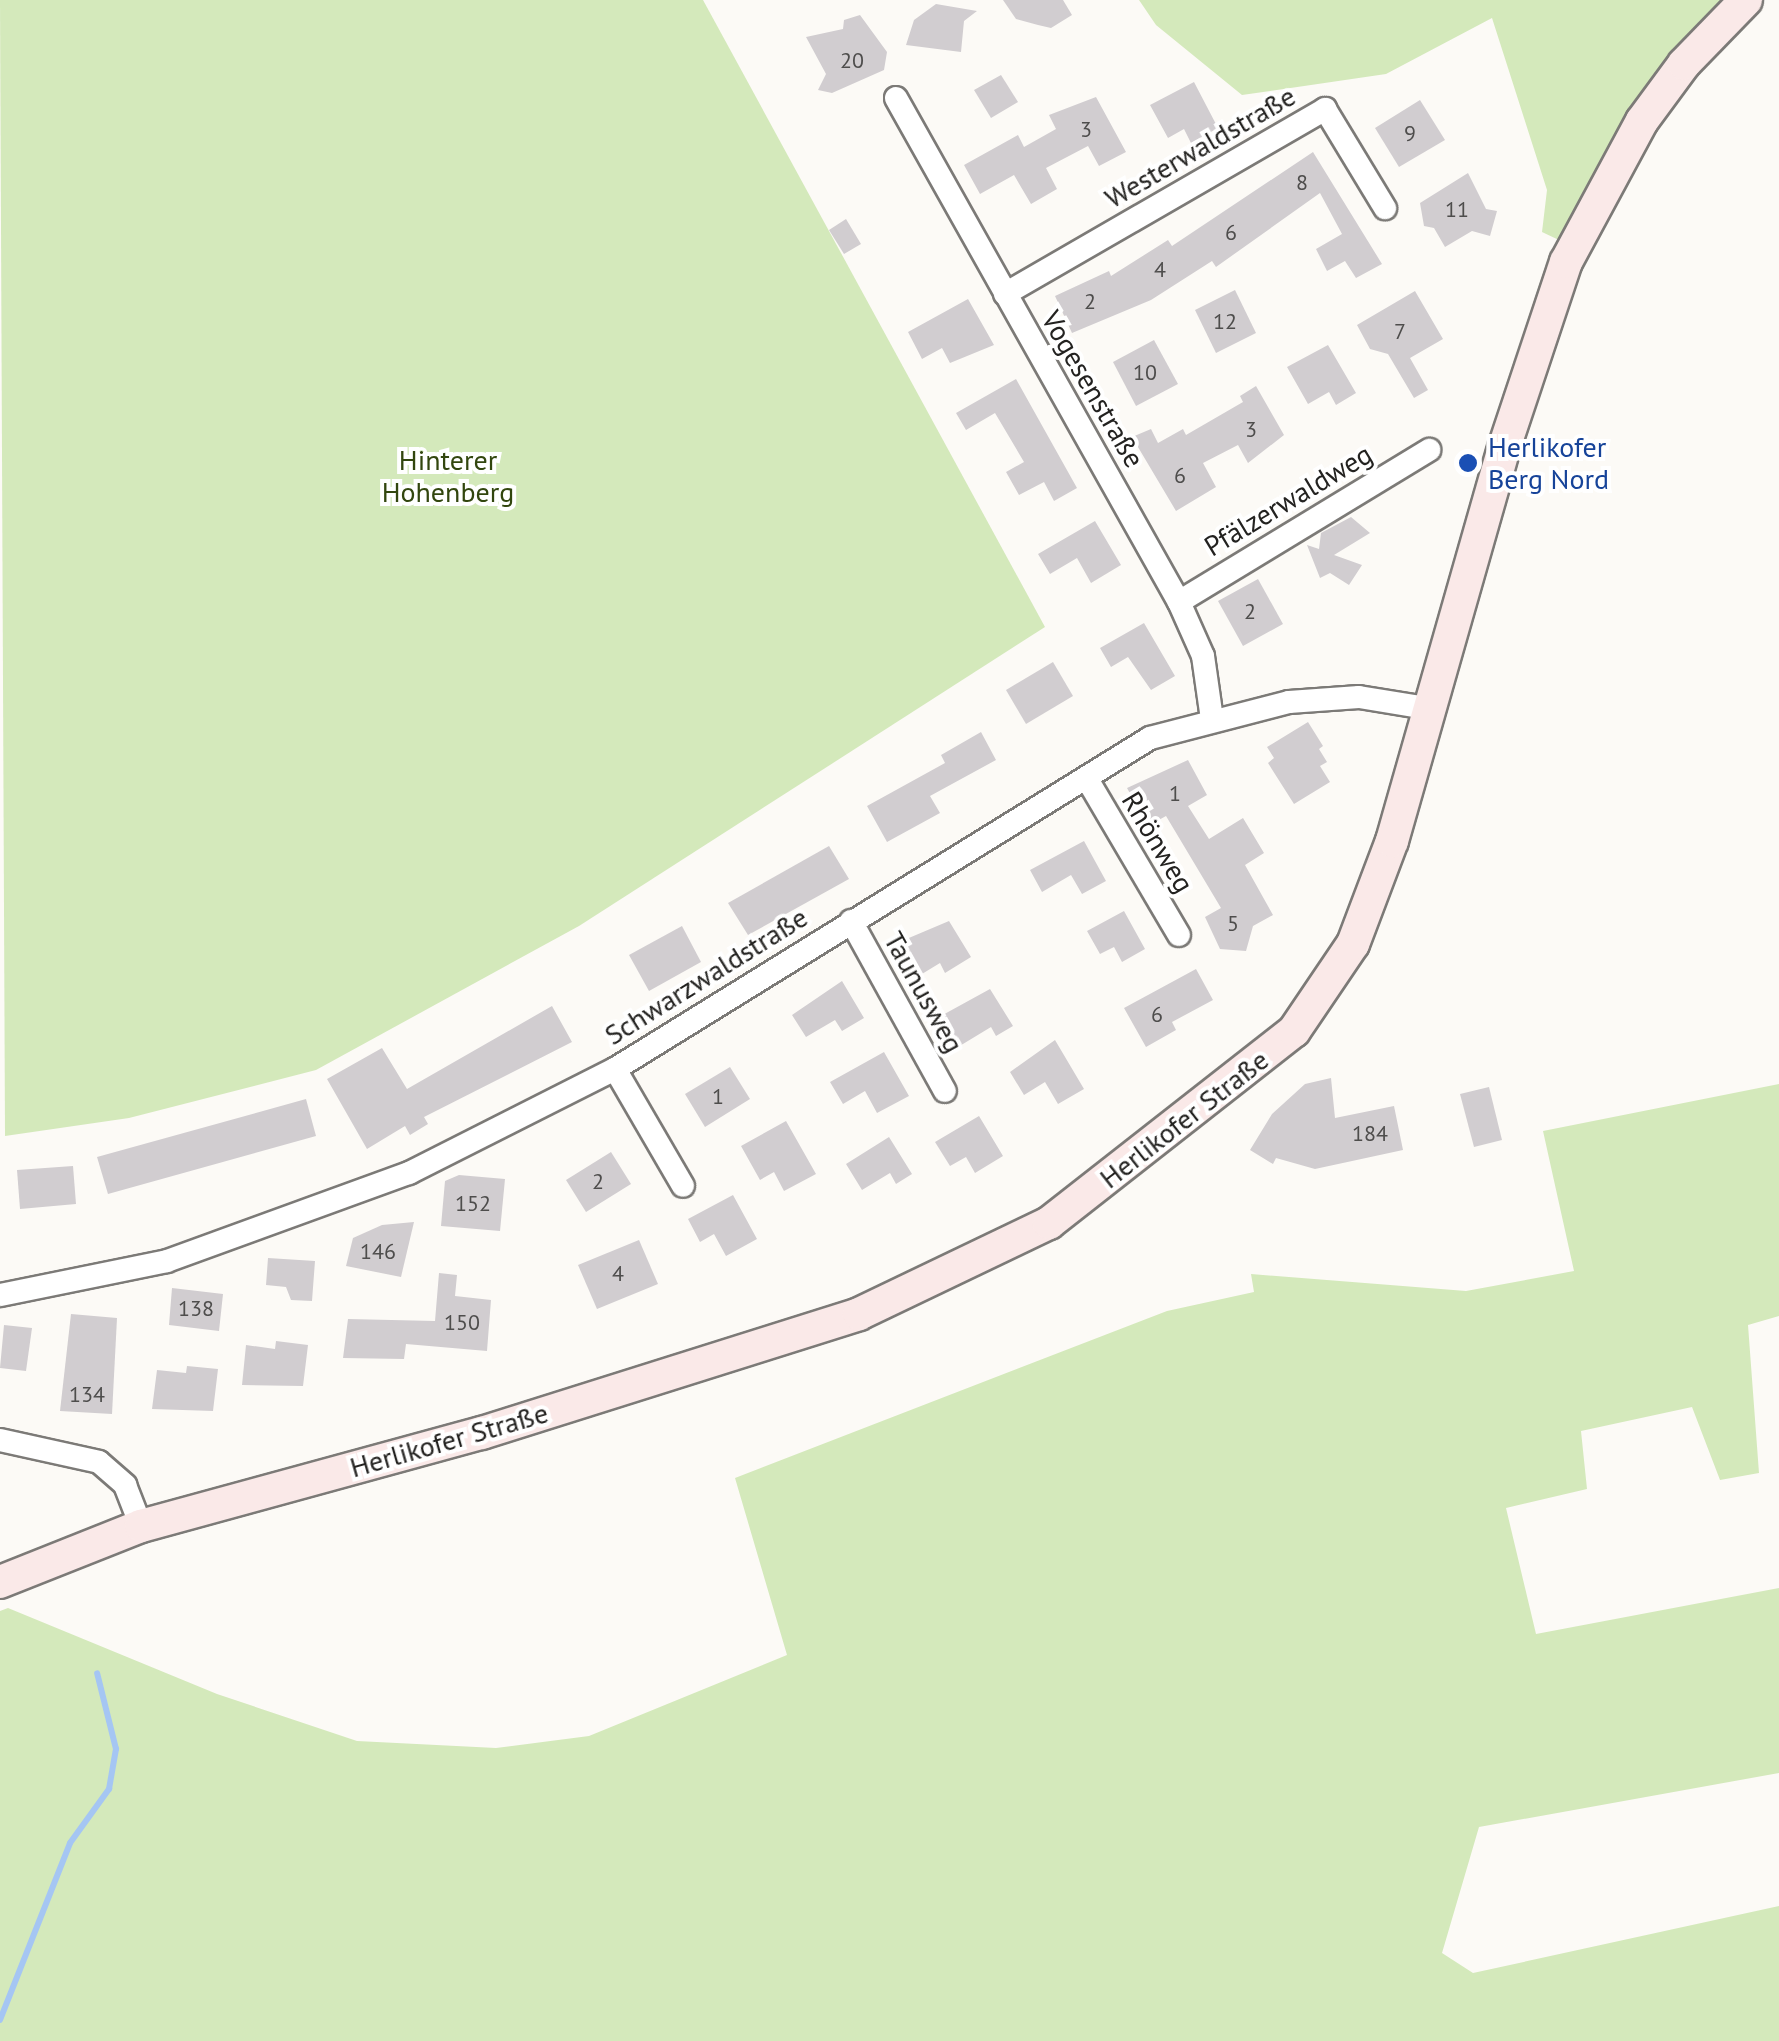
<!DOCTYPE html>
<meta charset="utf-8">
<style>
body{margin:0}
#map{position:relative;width:1779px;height:2041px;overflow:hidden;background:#fcfaf6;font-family:"PT Sans",sans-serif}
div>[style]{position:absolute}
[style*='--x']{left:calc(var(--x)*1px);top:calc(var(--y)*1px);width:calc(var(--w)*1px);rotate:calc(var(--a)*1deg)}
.green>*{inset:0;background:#d4e9bb}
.stream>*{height:6px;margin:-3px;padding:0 3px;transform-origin:3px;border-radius:3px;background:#a5c6f3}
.building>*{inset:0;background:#d1cdd0}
.roads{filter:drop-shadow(2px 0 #7c7a77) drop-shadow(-2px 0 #7c7a77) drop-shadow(0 2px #7c7a77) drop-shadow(0 -2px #7c7a77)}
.minor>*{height:22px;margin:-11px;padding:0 11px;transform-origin:11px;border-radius:11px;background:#fff}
.secondary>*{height:32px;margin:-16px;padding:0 16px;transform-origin:16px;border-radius:16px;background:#fae9e8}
.dots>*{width:28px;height:28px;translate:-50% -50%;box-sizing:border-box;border:5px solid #fff;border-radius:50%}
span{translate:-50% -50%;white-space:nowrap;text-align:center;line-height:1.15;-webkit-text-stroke:8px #fff;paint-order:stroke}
.number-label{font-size:22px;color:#4e4d4c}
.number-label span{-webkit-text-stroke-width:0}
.street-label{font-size:28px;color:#232220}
.transit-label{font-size:28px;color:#164399}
.left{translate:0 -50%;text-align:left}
.park-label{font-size:28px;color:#32460e}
</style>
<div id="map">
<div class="green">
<i style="clip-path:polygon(0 0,703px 0,1045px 627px,579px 926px,316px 1070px,129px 1118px,5px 1136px)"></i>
<i style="clip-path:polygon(1139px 0,1725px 0,1633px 108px,1561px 241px,1542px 232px,1547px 190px,1492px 18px,1386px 74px,1242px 95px,1156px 25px)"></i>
<i style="clip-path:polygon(1779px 1084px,1779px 1316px,1748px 1325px,1759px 1473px,1720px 1480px,1692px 1407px,1581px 1431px,1587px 1489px,1506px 1508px,1536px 1634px,1779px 1588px,1779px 1773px,1479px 1827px,1442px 1953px,1473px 1973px,1779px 1906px,1779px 2041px,0 2041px,0 1611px,8px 1608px,217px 1694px,357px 1741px,496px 1748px,589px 1736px,787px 1655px,735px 1478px,1167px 1311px,1254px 1292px,1251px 1274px,1466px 1291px,1574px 1271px,1543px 1131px)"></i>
</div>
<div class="stream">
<i style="--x:0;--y:2020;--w:190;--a:-68.4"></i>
<i style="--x:70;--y:1843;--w:67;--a:-54.2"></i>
<i style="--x:109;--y:1789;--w:41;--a:-80.1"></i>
<i style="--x:116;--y:1749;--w:78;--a:-104"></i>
</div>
<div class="building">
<i style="clip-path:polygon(1003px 0,1063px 0,1072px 15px,1051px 28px,1038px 25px,1016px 19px)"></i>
<i style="clip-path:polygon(936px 4px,977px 11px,964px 21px,961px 52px,906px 45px,914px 20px)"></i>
<i style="clip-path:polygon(860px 15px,887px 52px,884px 70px,832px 93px,818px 90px,826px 74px,806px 37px,843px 29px,844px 20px)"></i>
<i style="clip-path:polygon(1001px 75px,1018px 102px,991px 118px,974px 90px)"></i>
<i style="clip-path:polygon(1194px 82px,1218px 128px,1191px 143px,1184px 129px,1168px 138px,1150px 105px)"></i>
<i style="clip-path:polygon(1096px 97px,1126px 152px,1099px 166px,1088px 146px,1046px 168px,1057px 189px,1031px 204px,1014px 175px,980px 194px,964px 165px,1018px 135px,1024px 147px,1056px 129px,1049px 115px)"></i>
<i style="clip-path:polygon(1420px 100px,1445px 140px,1399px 167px,1375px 128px)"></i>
<i style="clip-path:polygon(1313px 152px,1382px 264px,1356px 278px,1345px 261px,1327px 271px,1316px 249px,1342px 234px,1320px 193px,1216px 267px,1212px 261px,1151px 300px,1072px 333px,1055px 296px,1109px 271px,1111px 276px,1168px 240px,1172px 246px)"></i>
<i style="clip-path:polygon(1468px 173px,1486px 209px,1497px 211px,1490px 236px,1472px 231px,1445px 247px,1434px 228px,1424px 226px,1420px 203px)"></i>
<i style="clip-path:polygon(846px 219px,861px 244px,844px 254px,829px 230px)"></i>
<i style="clip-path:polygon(1235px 290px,1256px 333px,1216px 353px,1195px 310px)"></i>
<i style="clip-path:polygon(1415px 291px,1443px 339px,1410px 358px,1428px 390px,1414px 398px,1388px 354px,1370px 349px,1357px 325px)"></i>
<i style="clip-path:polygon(968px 299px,994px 345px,950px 363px,942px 348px,922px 359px,908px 332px)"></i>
<i style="clip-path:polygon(1154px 340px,1178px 384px,1136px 406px,1113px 362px)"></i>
<i style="clip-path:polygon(1328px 345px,1356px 393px,1336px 405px,1329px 392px,1308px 404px,1287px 367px)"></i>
<i style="clip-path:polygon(1016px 379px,1077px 488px,1054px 501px,1044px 482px,1019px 495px,1006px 472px,1024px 462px,995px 413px,966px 430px,956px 413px)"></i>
<i style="clip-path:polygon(1256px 386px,1284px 435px,1248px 463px,1238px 445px,1203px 463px,1216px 487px,1176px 511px,1132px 437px,1151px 429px,1158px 443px,1183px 429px,1186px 435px,1243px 402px,1240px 396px)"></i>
<i style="clip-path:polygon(1351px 517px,1370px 533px,1334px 555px,1362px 565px,1349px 585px,1330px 573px,1320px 578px,1307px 545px,1319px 549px,1321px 533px)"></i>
<i style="clip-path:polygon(1095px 521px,1121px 565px,1091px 583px,1077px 558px,1050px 574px,1038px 554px)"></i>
<i style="clip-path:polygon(1258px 579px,1283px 624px,1243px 646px,1218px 601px)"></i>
<i style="clip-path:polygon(1144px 623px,1175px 676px,1151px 690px,1128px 657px,1111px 667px,1100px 648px)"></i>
<i style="clip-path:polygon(1053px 662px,1073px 696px,1026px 724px,1006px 690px)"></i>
<i style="clip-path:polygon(1308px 722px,1323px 746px,1319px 749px,1327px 762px,1320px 766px,1330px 782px,1294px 804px,1268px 763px,1274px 758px,1267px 747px)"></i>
<i style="clip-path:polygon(981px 732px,996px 760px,930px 796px,940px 813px,887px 842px,867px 806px,945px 763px,941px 755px)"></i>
<i style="clip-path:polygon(1188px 760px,1207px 795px,1188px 806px,1209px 839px,1243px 818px,1264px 853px,1245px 865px,1273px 915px,1253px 926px,1246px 951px,1220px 949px,1205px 917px,1221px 908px,1166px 816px,1148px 826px,1127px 788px)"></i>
<i style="clip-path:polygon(1084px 841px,1106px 881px,1082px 894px,1071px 875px,1042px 892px,1030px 870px)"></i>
<i style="clip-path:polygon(829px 846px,849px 879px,748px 935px,728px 903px)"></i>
<i style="clip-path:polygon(1124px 911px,1145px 949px,1122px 962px,1114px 947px,1100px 954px,1087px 931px)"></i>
<i style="clip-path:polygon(949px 921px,971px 957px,945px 973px,940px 963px,917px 977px,897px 943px)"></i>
<i style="clip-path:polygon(682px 926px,701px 962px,649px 991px,629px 955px)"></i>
<i style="clip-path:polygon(1196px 969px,1213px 1000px,1172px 1022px,1176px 1030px,1146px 1047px,1124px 1008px)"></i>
<i style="clip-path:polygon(842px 981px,864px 1018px,842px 1031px,835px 1020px,806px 1037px,792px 1015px)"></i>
<i style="clip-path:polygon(990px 989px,1013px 1026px,996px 1036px,991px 1027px,958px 1047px,939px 1017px)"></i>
<i style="clip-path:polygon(552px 1006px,572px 1042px,424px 1117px,428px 1124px,410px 1135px,405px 1126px,367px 1149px,327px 1079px,382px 1048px,407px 1089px)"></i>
<i style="clip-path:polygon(1055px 1040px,1084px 1089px,1058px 1104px,1045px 1082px,1024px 1095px,1010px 1072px)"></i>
<i style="clip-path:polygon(884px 1052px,909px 1096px,877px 1113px,865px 1091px,843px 1104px,830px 1082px)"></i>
<i style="clip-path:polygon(730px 1067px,750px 1099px,705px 1127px,685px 1094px)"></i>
<i style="clip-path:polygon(1331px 1078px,1335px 1118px,1394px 1106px,1403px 1150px,1315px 1169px,1276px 1158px,1273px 1164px,1250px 1150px,1272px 1114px,1305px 1084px)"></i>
<i style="clip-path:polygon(1489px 1087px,1502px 1140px,1474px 1147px,1460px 1094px)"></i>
<i style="clip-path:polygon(306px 1099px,316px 1136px,108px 1194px,97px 1157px)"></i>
<i style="clip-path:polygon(979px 1116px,1003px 1156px,975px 1173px,966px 1157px,950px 1166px,935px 1142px)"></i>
<i style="clip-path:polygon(786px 1121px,816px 1174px,784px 1191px,774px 1172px,760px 1180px,741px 1146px)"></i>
<i style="clip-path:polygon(889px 1137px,912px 1174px,896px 1184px,890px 1173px,862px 1190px,846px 1164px)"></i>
<i style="clip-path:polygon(611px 1152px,631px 1184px,586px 1212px,566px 1180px)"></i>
<i style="clip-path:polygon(73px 1166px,76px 1204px,20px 1209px,17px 1170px)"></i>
<i style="clip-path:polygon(459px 1175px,505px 1179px,500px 1231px,441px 1226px,445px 1181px)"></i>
<i style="clip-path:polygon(733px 1195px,757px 1239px,726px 1256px,714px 1234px,700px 1242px,688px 1219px)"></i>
<i style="clip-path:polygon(414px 1222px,401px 1277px,346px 1266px,353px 1238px,382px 1225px)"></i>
<i style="clip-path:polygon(639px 1240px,658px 1284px,597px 1309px,578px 1265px)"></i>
<i style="clip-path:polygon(268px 1258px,315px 1261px,312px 1301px,291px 1300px,286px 1287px,266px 1285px)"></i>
<i style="clip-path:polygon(439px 1273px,457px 1275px,455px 1296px,491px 1300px,487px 1351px,406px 1344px,404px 1359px,343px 1358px,348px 1319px,435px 1321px)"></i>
<i style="clip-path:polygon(172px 1288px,223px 1294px,219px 1331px,169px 1325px)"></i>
<i style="clip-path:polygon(71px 1314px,117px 1318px,112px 1414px,60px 1411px)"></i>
<i style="clip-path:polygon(4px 1325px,32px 1328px,26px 1371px,0 1368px)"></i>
<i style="clip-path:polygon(276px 1341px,308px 1345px,303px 1386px,242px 1385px,246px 1345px,275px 1349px)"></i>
<i style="clip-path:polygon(187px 1366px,218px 1369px,213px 1411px,152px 1409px,157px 1370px,186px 1373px)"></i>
</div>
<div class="roads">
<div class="minor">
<i style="--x:896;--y:98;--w:578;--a:60.69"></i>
<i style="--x:1179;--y:602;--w:59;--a:66"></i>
<i style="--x:1203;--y:656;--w:64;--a:81.9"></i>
<i style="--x:1005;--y:294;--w:370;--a:-30"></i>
<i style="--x:1325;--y:109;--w:116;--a:58.8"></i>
<i style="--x:1179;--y:602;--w:293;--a:-31.3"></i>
<i style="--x:1087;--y:779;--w:181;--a:59.5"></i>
<i style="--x:851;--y:921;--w:194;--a:61.1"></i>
<i style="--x:615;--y:1069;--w:135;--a:59.8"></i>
<i style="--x:0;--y:1295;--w:170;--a:-11.5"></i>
<i style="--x:167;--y:1261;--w:258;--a:-20"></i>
<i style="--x:409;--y:1173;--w:231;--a:-26.8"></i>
<i style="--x:615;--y:1069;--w:629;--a:-31.74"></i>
<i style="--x:1150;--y:738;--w:144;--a:-14.5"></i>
<i style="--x:1289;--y:702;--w:70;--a:-4.1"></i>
<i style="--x:1359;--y:697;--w:69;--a:9.2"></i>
<i style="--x:0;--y:1440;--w:101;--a:12.5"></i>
<i style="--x:99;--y:1462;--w:35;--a:41"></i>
<i style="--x:125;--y:1485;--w:44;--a:68.7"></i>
</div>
<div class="secondary">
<i style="--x:0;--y:1582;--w:152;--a:-21.7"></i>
<i style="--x:141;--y:1526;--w:353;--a:-15.3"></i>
<i style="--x:482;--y:1433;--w:395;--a:-17.5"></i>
<i style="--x:859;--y:1314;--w:211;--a:-25.6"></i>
<i style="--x:1049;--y:1223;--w:311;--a:-38.1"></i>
<i style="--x:1294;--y:1031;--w:105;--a:-55.9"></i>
<i style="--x:1353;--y:944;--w:110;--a:-69.3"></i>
<i style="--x:1392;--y:841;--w:412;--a:-74.1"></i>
<i style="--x:1505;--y:445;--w:193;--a:-71.6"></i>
<i style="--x:1566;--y:262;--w:160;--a:-61.7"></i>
<i style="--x:1642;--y:121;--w:71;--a:-53.6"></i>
<i style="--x:1684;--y:64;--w:89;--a:-45.9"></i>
</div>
</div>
<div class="dots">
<i style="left:1468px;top:463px;background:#1a4fb4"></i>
</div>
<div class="number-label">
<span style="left:852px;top:61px">20</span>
<span style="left:1086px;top:130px">3</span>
<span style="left:1410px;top:134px">9</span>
<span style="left:1302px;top:183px">8</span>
<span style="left:1457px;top:210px">11</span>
<span style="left:1231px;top:233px">6</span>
<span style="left:1160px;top:270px">4</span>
<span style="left:1090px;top:302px">2</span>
<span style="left:1225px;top:322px">12</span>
<span style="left:1400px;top:332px">7</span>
<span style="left:1145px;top:373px">10</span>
<span style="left:1251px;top:430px">3</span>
<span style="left:1180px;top:476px">6</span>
<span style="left:1250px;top:612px">2</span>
<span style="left:1175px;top:794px">1</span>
<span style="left:1233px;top:924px">5</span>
<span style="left:1157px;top:1015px">6</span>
<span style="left:718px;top:1097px">1</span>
<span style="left:1370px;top:1134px">184</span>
<span style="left:598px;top:1182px">2</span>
<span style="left:473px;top:1204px">152</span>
<span style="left:378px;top:1252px">146</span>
<span style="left:618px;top:1274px">4</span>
<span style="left:196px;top:1309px">138</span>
<span style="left:462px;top:1323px">150</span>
<span style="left:87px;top:1395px">134</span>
</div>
<div class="street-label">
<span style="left:1200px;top:147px;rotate:-30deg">Westerwaldstraße</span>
<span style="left:1093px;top:389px;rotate:60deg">Vogesenstraße</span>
<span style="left:1288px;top:500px;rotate:-31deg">Pfälzerwaldweg</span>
<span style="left:1158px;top:842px;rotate:59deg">Rhönweg</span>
<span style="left:706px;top:976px;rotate:-32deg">Schwarzwaldstraße</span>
<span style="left:924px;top:992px;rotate:61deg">Taunusweg</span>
<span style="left:1184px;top:1119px;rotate:-38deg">Herlikofer Straße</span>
<span style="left:449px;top:1440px;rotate:-16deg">Herlikofer Straße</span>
</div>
<div class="transit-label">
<span class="left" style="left:1488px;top:463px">Herlikofer<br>Berg Nord</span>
</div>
<div class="park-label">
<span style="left:448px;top:476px">Hinterer<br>Hohenberg</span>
</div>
</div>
